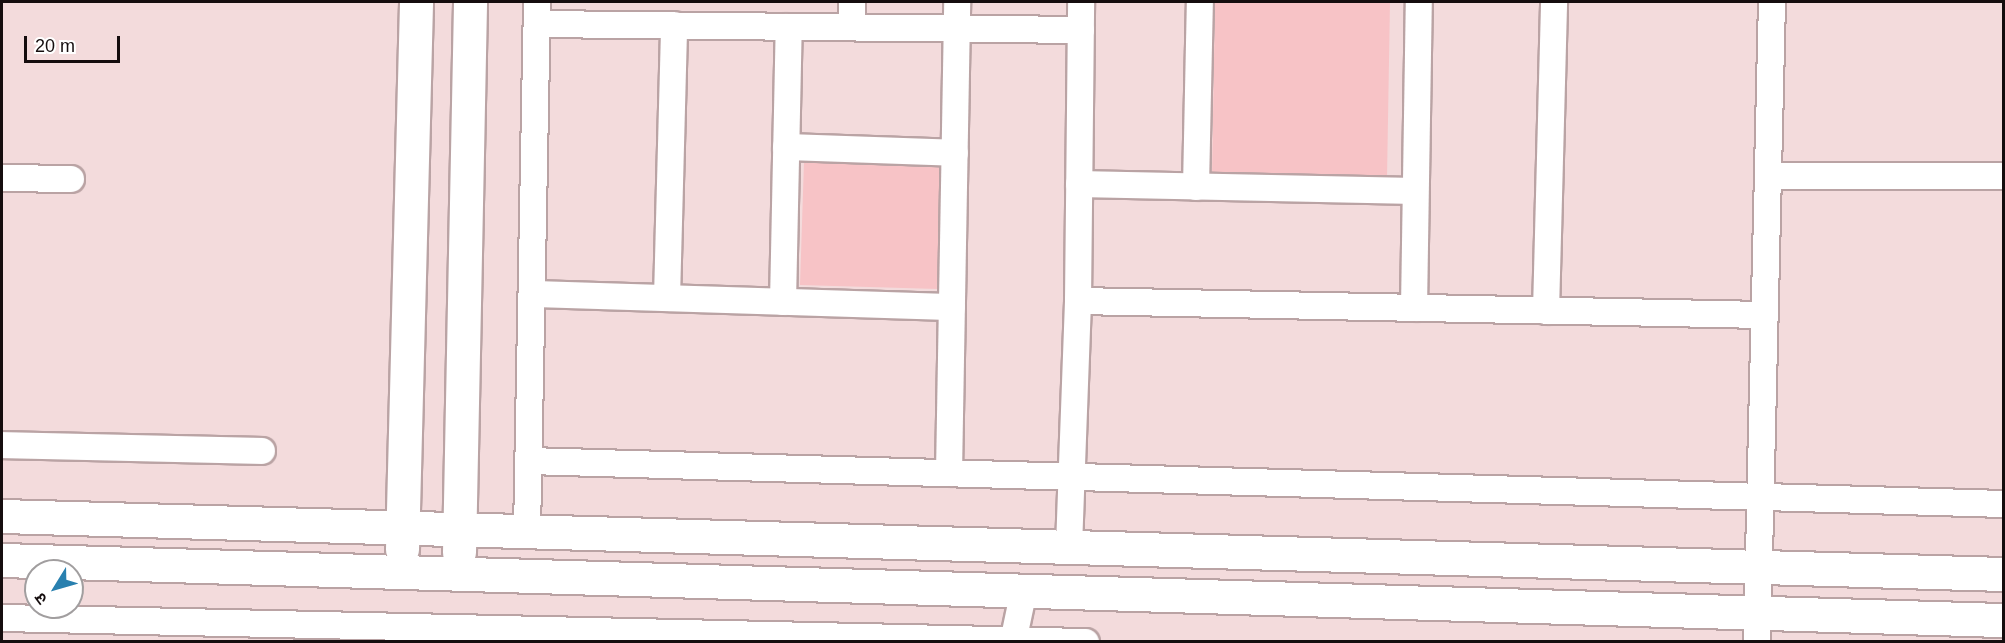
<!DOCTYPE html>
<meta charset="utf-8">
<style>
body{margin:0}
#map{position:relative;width:2005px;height:643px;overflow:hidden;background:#f3dbdc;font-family:Arial,"Noto Sans Devanagari",sans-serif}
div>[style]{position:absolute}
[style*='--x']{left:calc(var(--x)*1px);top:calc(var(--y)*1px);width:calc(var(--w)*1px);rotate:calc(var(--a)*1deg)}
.green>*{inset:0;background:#f7c3c6}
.roads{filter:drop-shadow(2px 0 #baa3a4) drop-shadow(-2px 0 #baa3a4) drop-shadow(0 2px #baa3a4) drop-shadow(0 -2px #baa3a4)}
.street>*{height:26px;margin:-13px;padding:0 13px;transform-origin:13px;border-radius:13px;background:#fff}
.secondary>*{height:33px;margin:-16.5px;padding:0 16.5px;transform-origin:16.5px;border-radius:16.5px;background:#fff}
span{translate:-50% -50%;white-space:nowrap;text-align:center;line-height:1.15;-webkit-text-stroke:4.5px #fff;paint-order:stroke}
.frame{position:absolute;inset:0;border:3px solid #150d0e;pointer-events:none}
.north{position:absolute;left:24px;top:559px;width:60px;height:60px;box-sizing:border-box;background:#fff;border:2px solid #a19e9f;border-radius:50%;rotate:233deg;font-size:16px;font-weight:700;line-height:24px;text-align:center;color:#150d0e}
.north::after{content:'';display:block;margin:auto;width:21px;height:27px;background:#2980af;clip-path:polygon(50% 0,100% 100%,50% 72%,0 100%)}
.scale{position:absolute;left:24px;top:36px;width:96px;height:27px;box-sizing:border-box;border:3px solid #150d0e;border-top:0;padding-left:8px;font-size:18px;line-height:21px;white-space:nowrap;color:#150d0e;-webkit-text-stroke:4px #fff;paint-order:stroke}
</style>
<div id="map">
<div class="green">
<i style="clip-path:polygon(1215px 2px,1390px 2px,1387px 178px,1212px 174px)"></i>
<i style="clip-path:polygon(804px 162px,941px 167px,938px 289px,800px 285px)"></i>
</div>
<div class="roads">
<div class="street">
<i style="--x:537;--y:24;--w:544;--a:0.63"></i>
<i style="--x:852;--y:27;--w:25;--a:-90"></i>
<i style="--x:786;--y:147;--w:169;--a:2"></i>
<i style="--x:1768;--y:176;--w:236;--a:0"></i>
<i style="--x:2;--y:178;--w:69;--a:0.8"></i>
<i style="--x:1079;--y:184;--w:336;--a:1.2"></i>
<i style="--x:1196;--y:187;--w:185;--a:-88.8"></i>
<i style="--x:532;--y:294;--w:420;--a:1.8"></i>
<i style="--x:667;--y:298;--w:273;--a:-88.5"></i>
<i style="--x:1078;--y:301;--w:687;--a:1.17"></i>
<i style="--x:783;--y:302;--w:275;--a:-88.8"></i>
<i style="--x:1414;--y:308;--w:306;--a:-89.1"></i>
<i style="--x:1546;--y:311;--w:309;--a:-88.5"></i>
<i style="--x:2;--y:445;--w:260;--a:1.3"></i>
<i style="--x:529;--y:461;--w:1476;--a:1.67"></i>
<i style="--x:949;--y:473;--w:471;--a:-89"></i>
<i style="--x:527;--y:532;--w:530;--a:-88.92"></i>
<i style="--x:1069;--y:547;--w:246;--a:-87.9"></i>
<i style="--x:1078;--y:301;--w:299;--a:-89.4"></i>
<i style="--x:2;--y:618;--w:1084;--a:1.27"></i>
<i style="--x:1013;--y:642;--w:53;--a:-78.1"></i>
<i style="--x:1757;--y:642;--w:640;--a:-88.66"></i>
</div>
<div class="secondary">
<i style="--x:2;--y:516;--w:2003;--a:1.66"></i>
<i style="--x:402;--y:549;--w:547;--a:-88.53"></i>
<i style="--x:459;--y:552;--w:550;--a:-88.85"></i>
<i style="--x:2;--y:560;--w:2003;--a:1.72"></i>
</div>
</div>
<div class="frame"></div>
<div class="north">उ</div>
<div class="scale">20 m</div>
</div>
